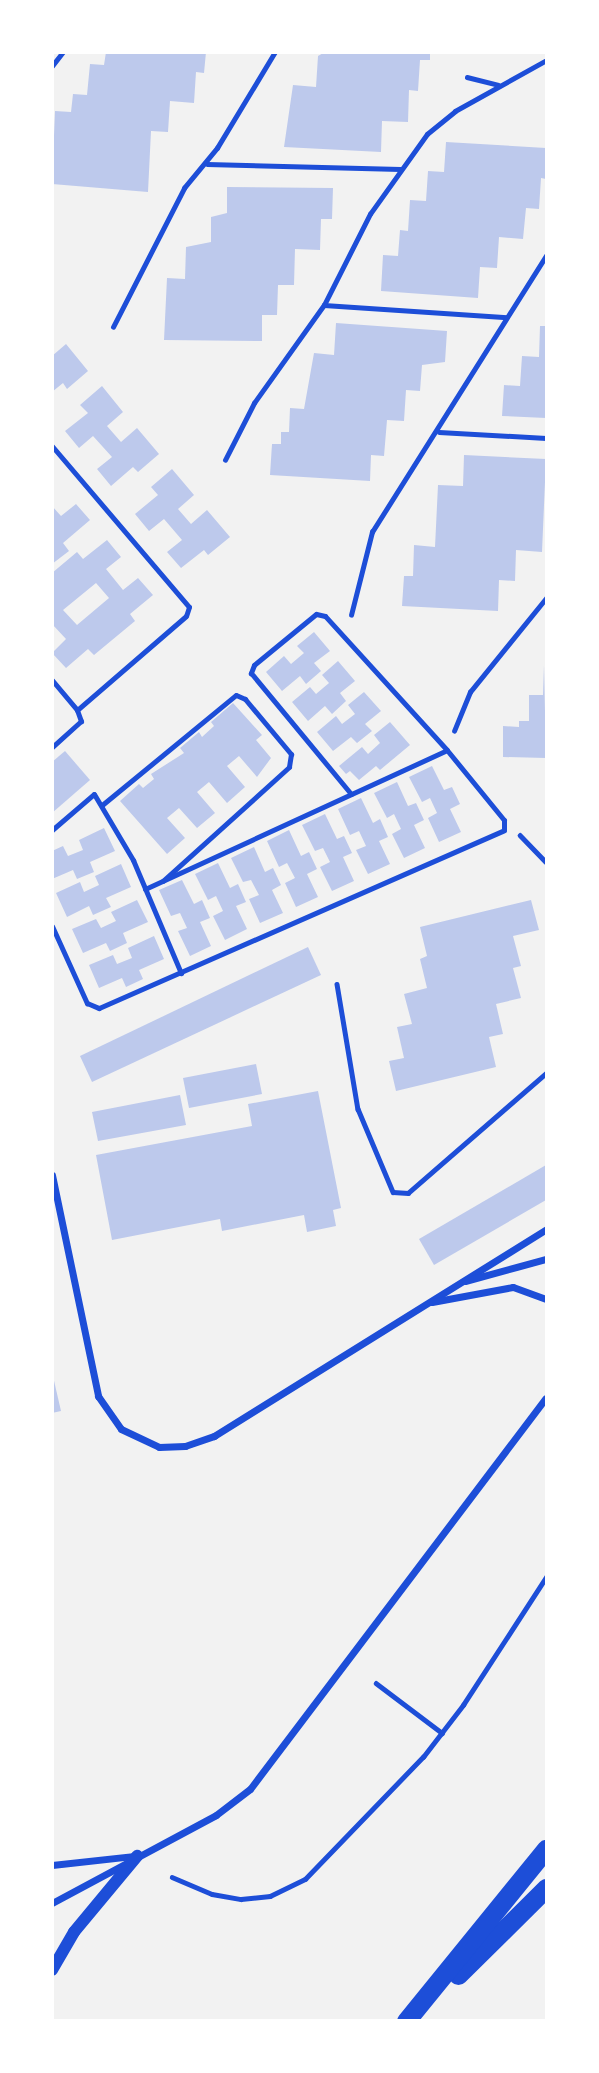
<!DOCTYPE html>
<style>
body{margin:0}
#map{position:relative;width:599px;height:2073px;overflow:hidden;background:#f2f2f2;font-family:"Source Serif 4",serif}
div>[style]{position:absolute}
[style*='--x']{left:calc(var(--x)*1px);top:calc(var(--y)*1px);width:calc(var(--w)*1px);rotate:calc(var(--a)*1deg)}
.building>*{inset:0;background:#bdc9ec}
.path>*{height:4.5px;margin:-2.25px;padding:0 2.25px;transform-origin:2.25px;border-radius:2.25px;background:#1d4ed8}
.service>*{height:5px;margin:-2.5px;padding:0 2.5px;transform-origin:2.5px;border-radius:2.5px;background:#1d4ed8}
.minor>*{height:7px;margin:-3.5px;padding:0 3.5px;transform-origin:3.5px;border-radius:3.5px;background:#1d4ed8}
.tertiary>*{height:12px;margin:-6px;padding:0 6px;transform-origin:6px;border-radius:6px;background:#1d4ed8}
.trunk>*{height:19px;margin:-9.5px;padding:0 9.5px;transform-origin:9.5px;border-radius:9.5px;background:#1d4ed8}
span{translate:-50% -50%;white-space:nowrap;text-align:center;line-height:1.15;-webkit-text-stroke:6px #fff;paint-order:stroke}
.frame{position:absolute;inset:0;border:54px solid #fff;pointer-events:none}
</style>
<div id="map">
<div class="building">
<i style="clip-path:polygon(106px 52px,206px 52px,204px 73px,196px 72px,194px 103px,170px 101px,168px 132px,151px 131px,148px 192px,52px 184px,55px 111px,71px 112px,73px 94px,87px 95px,90px 64px,104px 65px)"></i>
<i style="clip-path:polygon(325px 52px,430px 52px,430px 60px,420px 60px,418px 91px,409px 90px,408px 122px,382px 121px,381px 152px,284px 147px,293px 85px,316px 87px,318px 56px)"></i>
<i style="clip-path:polygon(446px 142px,546px 148px,546px 179px,541px 178px,539px 209px,526px 208px,523px 239px,499px 237px,497px 268px,480px 267px,478px 298px,381px 291px,383px 255px,398px 256px,400px 230px,408px 231px,410px 200px,426px 201px,428px 171px,444px 172px)"></i>
<i style="clip-path:polygon(227px 187px,333px 188px,332px 219px,321px 219px,320px 250px,295px 249px,294px 285px,278px 285px,277px 315px,262px 315px,262px 341px,164px 340px,167px 278px,185px 279px,186px 247px,211px 242px,211px 217px,227px 213px)"></i>
<i style="clip-path:polygon(336px 323px,447px 331px,445px 362px,422px 365px,420px 391px,406px 390px,404px 421px,387px 420px,384px 456px,371px 455px,370px 481px,270px 475px,272px 444px,281px 444px,281px 432px,289px 432px,290px 408px,304px 409px,314px 353px,334px 355px)"></i>
<i style="clip-path:polygon(540px 326px,546px 326px,546px 418px,502px 416px,504px 385px,520px 386px,522px 356px,539px 357px)"></i>
<i style="clip-path:polygon(66px 344px,88px 371px,67px 389px,63px 383px,52px 392px,52px 356px)"></i>
<i style="clip-path:polygon(102px 386px,123px 412px,107px 426px,121px 442px,137px 428px,159px 454px,138px 472px,133px 467px,111px 486px,97px 469px,112px 457px,93px 436px,79px 448px,65px 431px,88px 413px,80px 405px)"></i>
<i style="clip-path:polygon(464px 455px,546px 459px,542px 552px,516px 550px,515px 581px,499px 580px,498px 611px,402px 606px,404px 576px,413px 576px,414px 545px,435px 547px,438px 485px,463px 486px)"></i>
<i style="clip-path:polygon(172px 469px,194px 495px,178px 509px,191px 524px,207px 510px,230px 537px,208px 555px,204px 550px,181px 568px,167px 552px,182px 540px,164px 519px,149px 531px,135px 514px,158px 495px,151px 487px)"></i>
<i style="clip-path:polygon(76px 504px,90px 520px,63px 543px,69px 551px,52px 564px,52px 506px,61px 516px)"></i>
<i style="clip-path:polygon(evenodd,107px 540px,121px 557px,106px 569px,123px 590px,138px 578px,153px 595px,130px 614px,135px 621px,94px 655px,88px 649px,66px 668px,52px 653px,66px 639px,52px 624px,52px 573px,77px 552px,83px 559px,107px 540px,96px 583px,109px 598px,77px 625px,63px 610px,96px 583px)"></i>
<i style="clip-path:polygon(314px 632px,330px 651px,314px 663px,321px 671px,306px 684px,300px 676px,282px 691px,266px 672px,284px 656px,291px 664px,304px 653px,297px 646px)"></i>
<i style="clip-path:polygon(338px 661px,355px 681px,340px 693px,346px 701px,332px 714px,325px 706px,308px 721px,292px 702px,310px 687px,316px 694px,329px 683px,322px 675px)"></i>
<i style="clip-path:polygon(544px 665px,546px 758px,503px 757px,503px 726px,519px 727px,519px 721px,529px 721px,529px 695px,543px 695px)"></i>
<i style="clip-path:polygon(364px 692px,381px 711px,365px 724px,372px 731px,357px 743px,351px 737px,333px 751px,317px 732px,336px 716px,342px 724px,355px 714px,348px 705px)"></i>
<i style="clip-path:polygon(233px 703px,262px 735px,256px 740px,271px 758px,257px 777px,239px 756px,227px 766px,245px 787px,227px 803px,209px 782px,197px 792px,215px 813px,197px 828px,179px 808px,167px 818px,185px 838px,167px 854px,120px 801px,139px 784px,143px 788px,154px 779px,151px 774px,184px 753px,180px 748px,199px 732px,202px 737px,214px 726px,211px 722px)"></i>
<i style="clip-path:polygon(390px 722px,410px 745px,380px 770px,376px 766px,359px 780px,350px 771px,346px 774px,339px 766px,362px 747px,368px 754px,380px 743px,374px 735px)"></i>
<i style="clip-path:polygon(65px 751px,90px 780px,52px 813px,52px 762px)"></i>
<i style="clip-path:polygon(432px 766px,444px 790px,452px 787px,460px 804px,450px 809px,461px 832px,439px 842px,428px 818px,437px 813px,430px 798px,422px 802px,409px 777px)"></i>
<i style="clip-path:polygon(397px 782px,408px 806px,416px 803px,424px 820px,414px 825px,425px 848px,404px 858px,392px 834px,401px 829px,394px 814px,387px 818px,374px 793px)"></i>
<i style="clip-path:polygon(361px 798px,373px 823px,380px 819px,388px 837px,379px 841px,390px 864px,368px 874px,356px 850px,366px 846px,359px 831px,350px 835px,338px 809px)"></i>
<i style="clip-path:polygon(325px 814px,337px 839px,344px 836px,352px 853px,343px 857px,354px 881px,332px 891px,320px 867px,330px 862px,323px 848px,315px 851px,302px 825px)"></i>
<i style="clip-path:polygon(104px 828px,115px 851px,90px 862px,94px 872px,77px 879px,73px 870px,52px 879px,52px 851px,63px 846px,68px 856px,83px 850px,79px 840px)"></i>
<i style="clip-path:polygon(289px 830px,301px 856px,309px 852px,317px 869px,307px 874px,318px 897px,296px 907px,285px 883px,295px 878px,287px 863px,279px 867px,267px 841px)"></i>
<i style="clip-path:polygon(254px 847px,265px 872px,273px 868px,281px 885px,272px 890px,283px 913px,260px 923px,249px 899px,259px 895px,251px 880px,243px 882px,231px 858px)"></i>
<i style="clip-path:polygon(218px 863px,230px 888px,238px 884px,246px 902px,236px 906px,247px 929px,225px 940px,213px 916px,223px 911px,216px 896px,208px 900px,195px 874px)"></i>
<i style="clip-path:polygon(121px 864px,131px 887px,106px 898px,111px 907px,93px 915px,89px 906px,67px 917px,56px 893px,80px 882px,84px 892px,99px 885px,95px 876px)"></i>
<i style="clip-path:polygon(182px 880px,194px 904px,202px 900px,210px 918px,200px 922px,211px 946px,190px 956px,178px 931px,187px 928px,180px 913px,171px 916px,159px 890px)"></i>
<i style="clip-path:polygon(137px 900px,148px 922px,123px 933px,127px 943px,110px 951px,106px 943px,83px 953px,72px 929px,96px 919px,101px 928px,116px 921px,111px 912px)"></i>
<i style="clip-path:polygon(531px 900px,539px 930px,513px 936px,521px 966px,513px 968px,521px 998px,496px 1004px,503px 1034px,489px 1037px,496px 1067px,396px 1091px,389px 1061px,404px 1058px,397px 1027px,412px 1024px,404px 994px,427px 988px,420px 959px,427px 956px,420px 927px)"></i>
<i style="clip-path:polygon(154px 936px,164px 959px,139px 970px,143px 979px,126px 987px,122px 978px,99px 988px,89px 965px,113px 955px,117px 964px,132px 958px,128px 948px)"></i>
<i style="clip-path:polygon(308px 947px,321px 975px,92px 1082px,80px 1056px)"></i>
<i style="clip-path:polygon(256px 1064px,262px 1094px,189px 1108px,183px 1078px)"></i>
<i style="clip-path:polygon(318px 1091px,341px 1208px,333px 1210px,336px 1226px,307px 1232px,304px 1215px,222px 1231px,220px 1219px,112px 1240px,96px 1155px,252px 1126px,248px 1104px)"></i>
<i style="clip-path:polygon(180px 1095px,186px 1125px,98px 1141px,92px 1112px)"></i>
<i style="clip-path:polygon(546px 1165px,546px 1200px,434px 1265px,419px 1239px)"></i>
<i style="clip-path:polygon(52px 1372px,61px 1411px,52px 1413px)"></i>
</div>
<div class="path">
<i style="--x:52;--y:66;--w:18;--a:-52"></i>
<i style="--x:467;--y:77;--w:32;--a:14"></i>
<i style="--x:207;--y:164;--w:193;--a:1.5"></i>
<i style="--x:324;--y:305;--w:183;--a:3.8"></i>
<i style="--x:113;--y:327;--w:156;--a:-62.9"></i>
<i style="--x:184;--y:188;--w:52;--a:-50.5"></i>
<i style="--x:217;--y:148;--w:112;--a:-58.9"></i>
<i style="--x:439;--y:432;--w:107;--a:3.2"></i>
<i style="--x:225;--y:460;--w:64;--a:-63"></i>
<i style="--x:254;--y:403;--w:120;--a:-54.5"></i>
<i style="--x:324;--y:305;--w:102;--a:-63.2"></i>
<i style="--x:370;--y:214;--w:98;--a:-54.5"></i>
<i style="--x:427;--y:134;--w:36;--a:-39"></i>
<i style="--x:455;--y:111;--w:103;--a:-29.1"></i>
<i style="--x:351;--y:615;--w:86;--a:-75.8"></i>
<i style="--x:372;--y:532;--w:326;--a:-57.8"></i>
<i style="--x:454;--y:731;--w:42;--a:-67.7"></i>
<i style="--x:470;--y:692;--w:121;--a:-51"></i>
<i style="--x:520;--y:835;--w:37;--a:46"></i>
<i style="--x:337;--y:984;--w:127;--a:80.5"></i>
<i style="--x:358;--y:1109;--w:90;--a:67.1"></i>
<i style="--x:393;--y:1192;--w:15;--a:4"></i>
<i style="--x:408;--y:1193;--w:183;--a:-41"></i>
<i style="--x:376;--y:1683;--w:83;--a:37.1"></i>
<i style="--x:172;--y:1877;--w:43;--a:23"></i>
<i style="--x:212;--y:1894;--w:29;--a:10"></i>
<i style="--x:241;--y:1899;--w:29;--a:-6"></i>
<i style="--x:270;--y:1896;--w:39;--a:-26"></i>
<i style="--x:305;--y:1879;--w:170;--a:-46"></i>
<i style="--x:423;--y:1757;--w:66;--a:-52.4"></i>
<i style="--x:463;--y:1705;--w:153;--a:-57"></i>
</div>
<div class="service">
<i style="--x:52;--y:446;--w:211;--a:49.6"></i>
<i style="--x:189;--y:607;--w:9;--a:108"></i>
<i style="--x:186;--y:616;--w:144;--a:139.2"></i>
<i style="--x:77;--y:710;--w:12;--a:70"></i>
<i style="--x:81;--y:721;--w:39;--a:138"></i>
<i style="--x:52;--y:680;--w:39;--a:50"></i>
<i style="--x:102;--y:805;--w:173;--a:-39.4"></i>
<i style="--x:236;--y:695;--w:10;--a:24"></i>
<i style="--x:245;--y:699;--w:72;--a:50.1"></i>
<i style="--x:291;--y:754;--w:13;--a:99"></i>
<i style="--x:289;--y:767;--w:170;--a:137.9"></i>
<i style="--x:52;--y:830;--w:55;--a:-40.6"></i>
<i style="--x:94;--y:794;--w:77;--a:59.4"></i>
<i style="--x:133;--y:860;--w:123;--a:67"></i>
<i style="--x:145;--y:889;--w:332;--a:-24.7"></i>
<i style="--x:52;--y:926;--w:85;--a:65.6"></i>
<i style="--x:87;--y:1003;--w:13;--a:23"></i>
<i style="--x:99;--y:1008;--w:442;--a:-23.7"></i>
<i style="--x:504;--y:830;--w:10;--a:-90"></i>
<i style="--x:504;--y:820;--w:90;--a:-129.2"></i>
<i style="--x:447;--y:750;--w:181;--a:-132.3"></i>
<i style="--x:325;--y:616;--w:9;--a:-167"></i>
<i style="--x:316;--y:614;--w:80;--a:140.6"></i>
<i style="--x:254;--y:665;--w:9;--a:111"></i>
<i style="--x:251;--y:673;--w:157;--a:50.4"></i>
</div>
<div class="minor">
<i style="--x:52;--y:1175;--w:226;--a:78.2"></i>
<i style="--x:98;--y:1396;--w:40;--a:55.1"></i>
<i style="--x:121;--y:1429;--w:42;--a:25.3"></i>
<i style="--x:159;--y:1447;--w:26;--a:-2"></i>
<i style="--x:185;--y:1446;--w:31;--a:-19"></i>
<i style="--x:214;--y:1436;--w:391;--a:-31.9"></i>
<i style="--x:465;--y:1281;--w:84;--a:-15.2"></i>
<i style="--x:432;--y:1302;--w:82;--a:-10.5"></i>
<i style="--x:513;--y:1287;--w:35;--a:20"></i>
<i style="--x:52;--y:1865;--w:81;--a:-6.3"></i>
<i style="--x:52;--y:1903;--w:186;--a:-28.2"></i>
<i style="--x:216;--y:1815;--w:43;--a:-37.4"></i>
<i style="--x:250;--y:1789;--w:490;--a:-52.9"></i>
</div>
<div class="tertiary">
<i style="--x:52;--y:1970;--w:44;--a:-59.9"></i>
<i style="--x:74;--y:1932;--w:99;--a:-50.3"></i>
</div>
<div class="trunk">
<i style="--x:458;--y:1975;--w:124;--a:-44.7"></i>
<i style="--x:406;--y:2021;--w:222;--a:-50.9"></i>
</div>
<div class="frame"></div>
</div>
